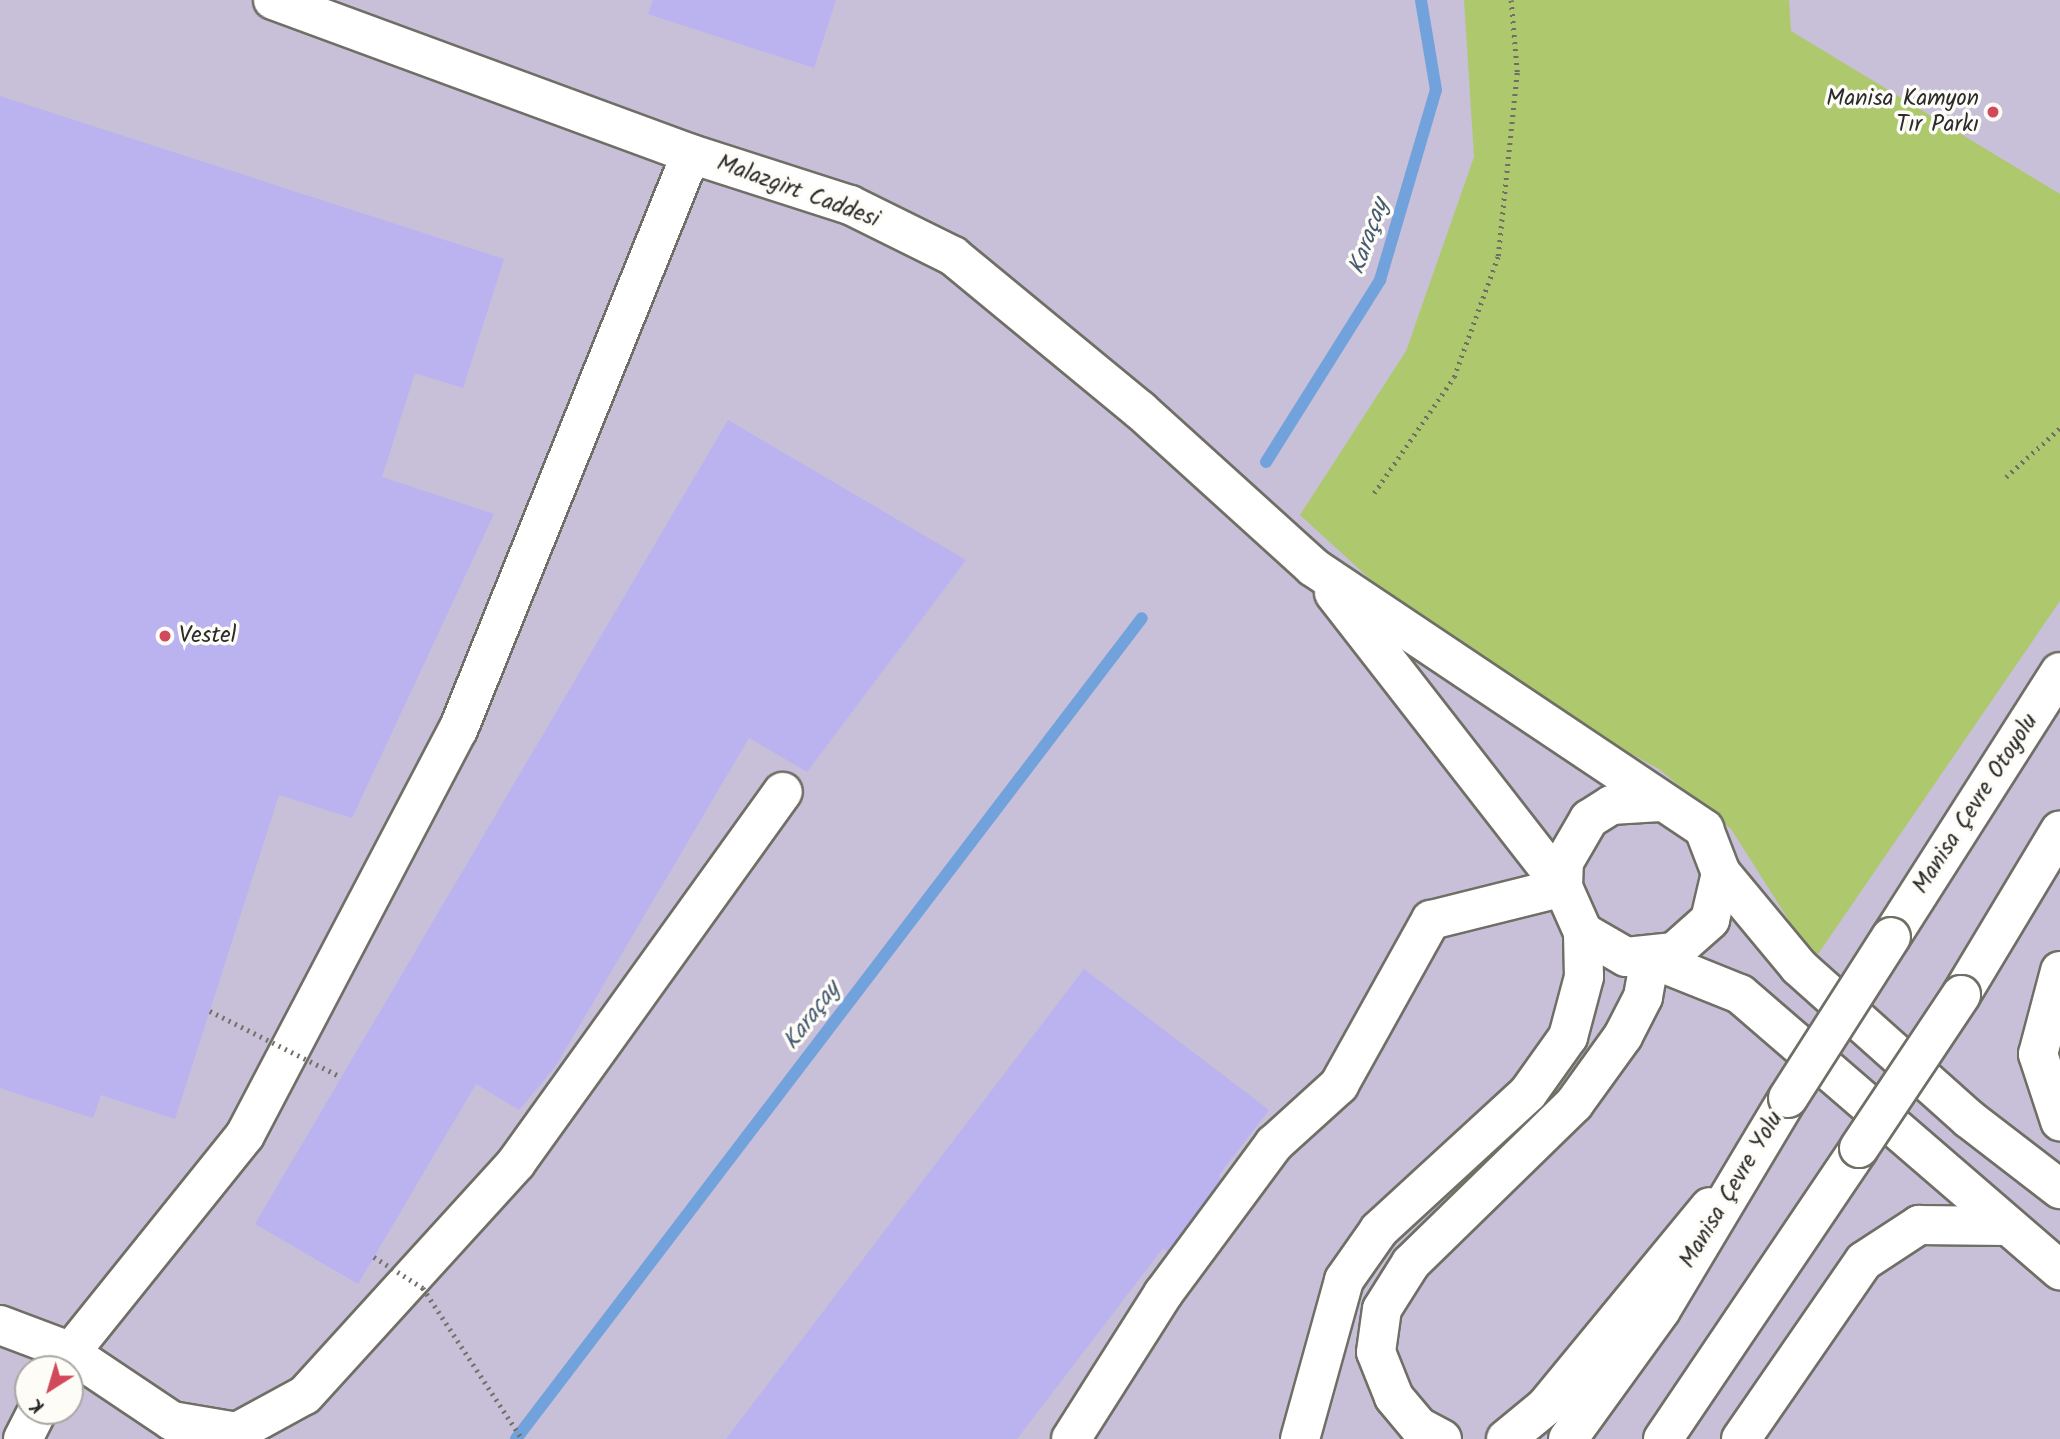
<!DOCTYPE html>
<meta charset="utf-8">
<style>
body{margin:0}
#map{position:relative;width:2060px;height:1439px;overflow:hidden;background:#f0ecd5;font-family:Kalam,sans-serif}
div>[style]{position:absolute}
[style*='--x']{left:calc(var(--x)*1px);top:calc(var(--y)*1px);width:calc(var(--w)*1px);rotate:calc(var(--a)*1deg)}
.industrial>*{inset:0;background:#c8bfd8}
.green>*{inset:0;background:#aec86e}
.stream>*{height:12px;margin:-6px;padding:0 6px;transform-origin:6px;border-radius:6px;background:#72a2dc}
.building>*{inset:0;background:#bbb3f0}
.path>*{height:4.5px;margin-top:-2.25px;transform-origin:0;background:repeating-linear-gradient(90deg,#706f66 0 2px,transparent 0 7px)}
.roads{filter:drop-shadow(2px 0 #706f66) drop-shadow(-2px 0 #706f66) drop-shadow(0 2px #706f66) drop-shadow(0 -2px #706f66)}
.minor>*{height:38px;margin:-19px;padding:0 19px;transform-origin:19px;border-radius:19px;background:#fff}
.major>*{height:38px;margin:-19px;padding:0 19px;transform-origin:19px;border-radius:19px;background:#fff}
.highway>*{height:38px;margin:-19px;padding:0 19px;transform-origin:19px;border-radius:19px;background:#fff}
.path-bridge>*{height:4.5px;margin-top:-2.25px;transform-origin:0;background:repeating-linear-gradient(90deg,#706f66 0 2px,transparent 0 7px)}
.bridges{filter:drop-shadow(2px 0 #706f66) drop-shadow(-2px 0 #706f66) drop-shadow(0 2px #706f66) drop-shadow(0 -2px #706f66)}
.highway-bridge>*{height:38px;margin:-19px;padding:0 19px;transform-origin:19px;border-radius:19px;background:#fff}
.dots>*{width:19px;height:19px;translate:-50% -50%;box-sizing:border-box;border:4px solid #fdfcf7;border-radius:50%}
span{translate:-50% -50%;white-space:nowrap;text-align:center;line-height:1.15;-webkit-text-stroke:7px #fdfcf7;paint-order:stroke}
.poi-label{font-size:23px;color:#2b2b2b}
.right{translate:-100% -50%;text-align:right}
.left{translate:0 -50%;text-align:left}
.street-label{font-size:23px;color:#2b2b2b}
.water-label{font-size:24px;color:#475b72;font-style:italic}
.north{position:absolute;left:14px;top:1355px;width:70px;height:70px;box-sizing:border-box;background:#fdfcf7;border:2px solid #a9a8a5;border-radius:50%;rotate:217deg;font-size:19px;font-weight:700;line-height:28px;text-align:center;color:#2b2b2b}
.north::after{content:'';display:block;margin:auto;width:24px;height:32px;background:#d1495b;clip-path:polygon(50% 0,100% 100%,50% 72%,0 100%)}
</style>
<div id="map">
<div class="industrial">
<i style="clip-path:polygon(evenodd,0 0,2060px 0,2060px 1439px,0 1439px,0 0,28px 1369px,70px 1369px,70px 1411px,28px 1411px,28px 1369px)"></i>
</div>
<div class="green">
<i style="clip-path:polygon(1464px 0,1789px 0,1791px 31px,2060px 194px,2060px 601px,1814px 960px,1731px 829px,1659px 769px,1462px 663px,1300px 515px,1406px 351px,1474px 157px)"></i>
</div>
<div class="stream">
<i style="--x:1266;--y:462;--w:215;--a:-57.9"></i>
<i style="--x:1380;--y:280;--w:198;--a:-73.6"></i>
<i style="--x:1436;--y:90;--w:91;--a:-99.5"></i>
<i style="--x:516;--y:1439;--w:1032;--a:-52.68"></i>
</div>
<div class="building">
<i style="clip-path:polygon(653px 0,836px 0,814px 68px,648px 14px)"></i>
<i style="clip-path:polygon(0 96px,504px 259px,463px 388px,415px 373px,382px 477px,494px 514px,352px 818px,279px 795px,175px 1119px,101px 1095px,93px 1118px,0 1088px)"></i>
<i style="clip-path:polygon(728px 420px,966px 560px,807px 772px,749px 738px,555px 1067px,519px 1110px,476px 1084px,358px 1284px,255px 1224px)"></i>
<i style="clip-path:polygon(1084px 969px,1269px 1110px,1218px 1176px,1247px 1199px,1192px 1271px,1163px 1248px,1017px 1439px,726px 1439px)"></i>
</div>
<div class="path">
<i style="--x:2006;--y:477;--w:73;--a:-42.2"></i>
<i style="--x:1374;--y:493;--w:141;--a:-55.4"></i>
<i style="--x:1454;--y:377;--w:129;--a:-70"></i>
<i style="--x:1498;--y:256;--w:185;--a:-84.1"></i>
<i style="--x:1517;--y:72;--w:72;--a:-94.8"></i>
</div>
<div class="roads">
<div class="minor">
<i style="--x:1721;--y:873;--w:122;--a:50.3"></i>
<i style="--x:1799;--y:967;--w:228;--a:41.8"></i>
<i style="--x:1969;--y:1119;--w:115;--a:37.6"></i>
<i style="--x:1650;--y:958;--w:97;--a:21.8"></i>
<i style="--x:1740;--y:994;--w:423;--a:40.8"></i>
<i style="--x:0;--y:1325;--w:71;--a:20.7"></i>
<i style="--x:66;--y:1350;--w:128;--a:33.8"></i>
<i style="--x:172;--y:1421;--w:66;--a:9.6"></i>
<i style="--x:237;--y:1432;--w:77;--a:-28.6"></i>
<i style="--x:305;--y:1395;--w:314;--a:-47.7"></i>
<i style="--x:516;--y:1163;--w:457;--a:-54.3"></i>
<i style="--x:57;--y:1369;--w:300;--a:-51.2"></i>
<i style="--x:245;--y:1135;--w:458;--a:-62.3"></i>
<i style="--x:458;--y:730;--w:621;--a:-67.98"></i>
<i style="--x:23;--y:1439;--w:31;--a:-63"></i>
<i style="--x:1071;--y:1439;--w:172;--a:-57.6"></i>
<i style="--x:1163;--y:1294;--w:187;--a:-53.5"></i>
<i style="--x:1274;--y:1144;--w:88;--a:-42.2"></i>
<i style="--x:1339;--y:1085;--w:189;--a:-60.9"></i>
<i style="--x:1431;--y:920;--w:136;--a:-14"></i>
</div>
<div class="major">
<i style="--x:273;--y:0;--w:445;--a:20.2"></i>
<i style="--x:691;--y:154;--w:167;--a:17.8"></i>
<i style="--x:850;--y:205;--w:115;--a:26.3"></i>
<i style="--x:953;--y:256;--w:242;--a:39.5"></i>
<i style="--x:1140;--y:410;--w:234;--a:42.2"></i>
<i style="--x:1313;--y:567;--w:471;--a:33.8"></i>
<i style="--x:1704;--y:829;--w:47;--a:68.9"></i>
<i style="--x:1721;--y:873;--w:48;--a:103.2"></i>
<i style="--x:1710;--y:920;--w:48;--a:138.4"></i>
<i style="--x:1674;--y:952;--w:48;--a:174.1"></i>
<i style="--x:1626;--y:957;--w:50;--a:-149.8"></i>
<i style="--x:1583;--y:932;--w:49;--a:-114"></i>
<i style="--x:1563;--y:887;--w:25;--a:-88"></i>
<i style="--x:1564;--y:862;--w:50;--a:-59.8"></i>
<i style="--x:1589;--y:819;--w:26;--a:-32"></i>
<i style="--x:1611;--y:805;--w:49;--a:-3.5"></i>
<i style="--x:1334;--y:593;--w:373;--a:52.1"></i>
<i style="--x:1300;--y:1439;--w:165;--a:-74.5"></i>
<i style="--x:1344;--y:1280;--w:61;--a:-55"></i>
<i style="--x:1379;--y:1230;--w:202;--a:-42.6"></i>
<i style="--x:1528;--y:1093;--w:69;--a:-54.5"></i>
<i style="--x:1568;--y:1037;--w:62;--a:-75.1"></i>
<i style="--x:1584;--y:977;--w:45;--a:-91.3"></i>
<i style="--x:1442;--y:1439;--w:26;--a:-152"></i>
<i style="--x:1419;--y:1427;--w:39;--a:-130"></i>
<i style="--x:1394;--y:1397;--w:48;--a:-111.8"></i>
<i style="--x:1376;--y:1352;--w:43;--a:-82.1"></i>
<i style="--x:1382;--y:1309;--w:54;--a:-57.8"></i>
<i style="--x:1411;--y:1263;--w:228;--a:-44.3"></i>
<i style="--x:1574;--y:1104;--w:84;--a:-54.2"></i>
<i style="--x:1623;--y:1036;--w:44;--a:-62.9"></i>
<i style="--x:1643;--y:997;--w:40;--a:-80"></i>
<i style="--x:1506;--y:1439;--w:50;--a:-39.4"></i>
<i style="--x:1545;--y:1407;--w:259;--a:-50.5"></i>
</div>
<div class="highway">
<i style="--x:1891;--y:937;--w:314;--a:-57.5"></i>
<i style="--x:2060;--y:971;--w:86;--a:104.8"></i>
<i style="--x:2038;--y:1054;--w:71;--a:71.8"></i>
<i style="--x:1961;--y:995;--w:192;--a:-59"></i>
<i style="--x:1568;--y:1439;--w:159;--a:-54.2"></i>
<i style="--x:1661;--y:1310;--w:247;--a:-59.1"></i>
<i style="--x:1663;--y:1439;--w:351;--a:-56"></i>
<i style="--x:1741;--y:1439;--w:216;--a:-55.4"></i>
<i style="--x:1864;--y:1261;--w:66;--a:-33.2"></i>
<i style="--x:1919;--y:1225;--w:87;--a:0.7"></i>
</div>
</div>
<div class="path-bridge">
<i style="--x:210;--y:1011;--w:147;--a:26.7"></i>
<i style="--x:374;--y:1257;--w:58;--a:32.3"></i>
<i style="--x:423;--y:1288;--w:181;--a:56.7"></i>
</div>
<div class="bridges">
<div class="highway-bridge">
<i style="--x:1788;--y:1098;--w:191;--a:-57.4"></i>
<i style="--x:1859;--y:1148;--w:184;--a:-56.3"></i>
</div>
</div>
<div class="dots">
<i style="left:1993px;top:112px;background:#d1495b"></i>
<i style="left:165px;top:636px;background:#d1495b"></i>
</div>
<div class="poi-label">
<span class="right" style="left:1979px;top:112px">Manisa Kamyon<br>Tır Parkı</span>
<span class="left" style="left:179px;top:636px">Vestel</span>
</div>
<div class="street-label">
<span style="left:798px;top:192px;rotate:20deg">Malazgirt Caddesi</span>
<span style="left:1976px;top:804px;rotate:-57deg">Manisa Çevre Otoyolu</span>
<span style="left:1732px;top:1190px;rotate:-59deg">Manisa Çevre Yolu</span>
</div>
<div class="water-label">
<span style="left:1369px;top:237px;rotate:-71deg">Karaçay</span>
<span style="left:812px;top:1016px;rotate:-53deg">Karaçay</span>
</div>
<div class="north">K</div>
</div>
